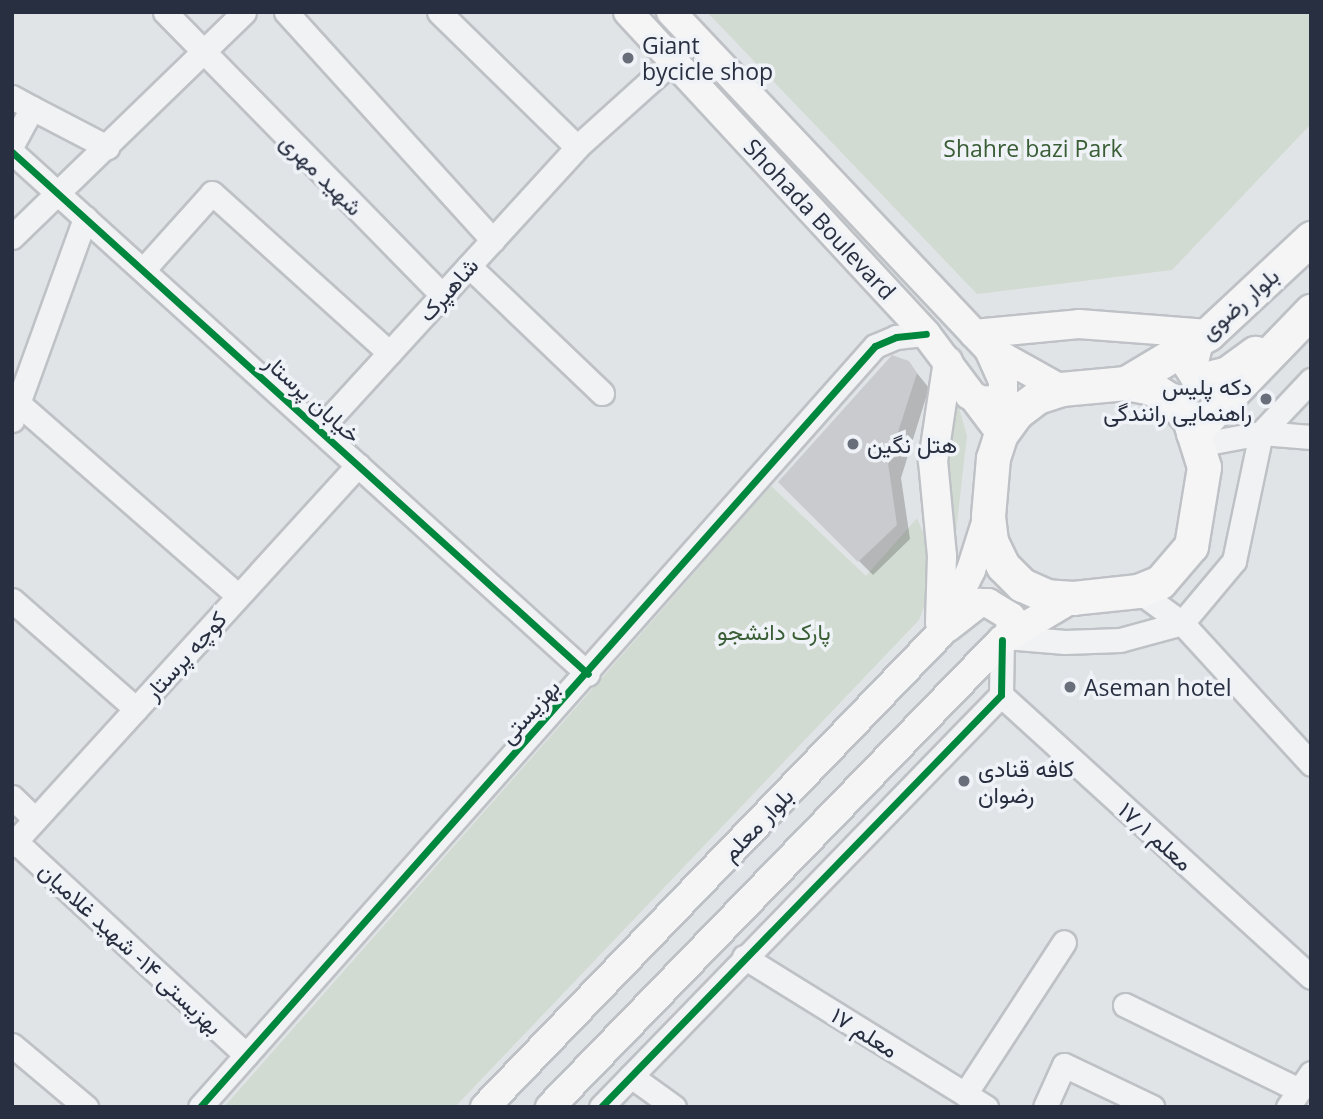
<!DOCTYPE html>
<meta charset="utf-8">
<style>
body{margin:0}
#map{position:relative;width:1323px;height:1119px;overflow:hidden;background:#e1e4e7;font-family:"Open Sans",Vazirmatn,sans-serif}
div>[style]{position:absolute}
[style*='--x']{left:calc(var(--x)*1px);top:calc(var(--y)*1px);width:calc(var(--w)*1px);rotate:calc(var(--a)*1deg)}
.green>*{inset:0;background:#d1dbd2}
.shadow>*{inset:0;background:#0003}
.building>*{inset:0;background:#c9cbcf}
.roads{filter:drop-shadow(2px 0 #bec1c5) drop-shadow(-2px 0 #bec1c5) drop-shadow(0 2px #bec1c5) drop-shadow(0 -2px #bec1c5)}
.minor>*{height:23px;margin:-11.5px;padding:0 11.5px;transform-origin:11.5px;border-radius:11.5px;background:#f1f2f3}
.major>*{height:28px;margin:-14px;padding:0 14px;transform-origin:14px;border-radius:14px;background:#f5f5f6}
.highway>*{height:33px;margin:-16.5px;padding:0 16.5px;transform-origin:16.5px;border-radius:16.5px;background:#f5f5f6}
.cycleway>*{height:7px;margin:-3.5px;padding:0 3.5px;transform-origin:3.5px;border-radius:3.5px;background:#00873e}
.dots>*{width:19px;height:19px;translate:-50% -50%;box-sizing:border-box;border:4px solid #eff2f6;border-radius:50%}
span{translate:-50% -50%;white-space:nowrap;text-align:center;line-height:1.15;-webkit-text-stroke:7px #eff2f6;paint-order:stroke}
.poi-label{font-size:23px;color:#282f41}
.left{translate:0 -50%;text-align:left}
.right{translate:-100% -50%;text-align:right}
.park-label{font-size:23px;color:#395d35}
.street-label{font-size:23px;color:#282f41}
.frame{position:absolute;inset:0;border:14px solid #282f41;pointer-events:none}
</style>
<div id="map">
<div class="green">
<i style="clip-path:polygon(707px 12px,1311px 12px,1311px 124px,1172px 270px,977px 294px)"></i>
<i style="clip-path:polygon(955px 393px,967px 436px,953px 558px,941px 479px)"></i>
<i style="clip-path:polygon(771px 486px,866px 576px,917px 518px,932px 554px,930px 592px,919px 620px,455px 1107px,224px 1107px)"></i>
</div>
<div class="shadow">
<i style="clip-path:polygon(908px 362px,929px 388px,901px 478px,910px 539px,873px 575px,780px 482px)"></i>
</div>
<div class="building">
<i style="clip-path:polygon(892px 355px,909px 361px,917px 373px,888px 463px,897px 525px,858px 562px,778px 482px)"></i>
</div>
<div class="roads">
<div class="minor">
<i style="--x:165;--y:12;--w:396;--a:45.6"></i>
<i style="--x:286;--y:12;--w:308;--a:47.8"></i>
<i style="--x:439;--y:12;--w:193;--a:44.4"></i>
<i style="--x:12;--y:97;--w:23;--a:29"></i>
<i style="--x:32;--y:108;--w:42;--a:118.4"></i>
<i style="--x:32;--y:108;--w:85;--a:27.5"></i>
<i style="--x:12;--y:152;--w:777;--a:42.18"></i>
<i style="--x:12;--y:237;--w:323;--a:-44.1"></i>
<i style="--x:469;--y:266;--w:184;--a:43.7"></i>
<i style="--x:143;--y:270;--w:103;--a:-48.1"></i>
<i style="--x:212;--y:193;--w:239;--a:42"></i>
<i style="--x:19;--y:404;--w:291;--a:41.2"></i>
<i style="--x:12;--y:420;--w:215;--a:-70.1"></i>
<i style="--x:319;--y:430;--w:383;--a:-47.6"></i>
<i style="--x:577;--y:147;--w:109;--a:-42"></i>
<i style="--x:1197;--y:445;--w:65;--a:-10.6"></i>
<i style="--x:1261;--y:433;--w:50;--a:4.6"></i>
<i style="--x:1138;--y:591;--w:54;--a:36"></i>
<i style="--x:1182;--y:623;--w:191;--a:47.5"></i>
<i style="--x:12;--y:600;--w:165;--a:41.3"></i>
<i style="--x:1005;--y:637;--w:60;--a:4.8"></i>
<i style="--x:1065;--y:642;--w:55;--a:-2.1"></i>
<i style="--x:1120;--y:640;--w:64;--a:-15.3"></i>
<i style="--x:1182;--y:623;--w:81;--a:-50"></i>
<i style="--x:1234;--y:561;--w:131;--a:-78.1"></i>
<i style="--x:1261;--y:433;--w:73;--a:-46.7"></i>
<i style="--x:1001;--y:695;--w:419;--a:42.3"></i>
<i style="--x:12;--y:797;--w:32;--a:44"></i>
<i style="--x:15;--y:841;--w:315;--a:42.8"></i>
<i style="--x:12;--y:845;--w:514;--a:-47.68"></i>
<i style="--x:744;--y:957;--w:285;--a:31.8"></i>
<i style="--x:1125;--y:1005;--w:194;--a:26"></i>
<i style="--x:12;--y:1045;--w:97;--a:40"></i>
<i style="--x:631;--y:1076;--w:53;--a:35.8"></i>
<i style="--x:965;--y:1094;--w:181;--a:-56.9"></i>
<i style="--x:200;--y:1107;--w:1017;--a:-48.43"></i>
<i style="--x:875;--y:346;--w:23;--a:-23"></i>
<i style="--x:896;--y:337;--w:30;--a:-6"></i>
<i style="--x:601;--y:1107;--w:574;--a:-45.85"></i>
<i style="--x:1001;--y:695;--w:55;--a:-89"></i>
<i style="--x:1045;--y:1107;--w:46;--a:-65.7"></i>
<i style="--x:1064;--y:1065;--w:98;--a:25.5"></i>
<i style="--x:1288;--y:1107;--w:41;--a:-55.9"></i>
</div>
<div class="major">
<i style="--x:628;--y:12;--w:439;--a:47.2"></i>
<i style="--x:926;--y:334;--w:125;--a:53.1"></i>
<i style="--x:671;--y:12;--w:463;--a:46.7"></i>
<i style="--x:989;--y:349;--w:82;--a:29.1"></i>
<i style="--x:974;--y:334;--w:105;--a:-5.4"></i>
<i style="--x:1079;--y:324;--w:129;--a:4.4"></i>
<i style="--x:969;--y:395;--w:16;--a:22"></i>
<i style="--x:984;--y:401;--w:13;--a:-9"></i>
<i style="--x:997;--y:399;--w:9;--a:-49"></i>
<i style="--x:1003;--y:392;--w:11;--a:-90"></i>
<i style="--x:1003;--y:381;--w:35;--a:-114"></i>
<i style="--x:940;--y:623;--w:67;--a:-88.3"></i>
<i style="--x:942;--y:556;--w:95;--a:-95.4"></i>
<i style="--x:933;--y:461;--w:101;--a:-81.5"></i>
<i style="--x:947;--y:628;--w:41;--a:-38"></i>
<i style="--x:979;--y:603;--w:9;--a:0"></i>
<i style="--x:988;--y:603;--w:27;--a:31"></i>
<i style="--x:1011;--y:617;--w:15;--a:94"></i>
<i style="--x:485;--y:1107;--w:656;--a:-46.11"></i>
<i style="--x:940;--y:634;--w:71;--a:-64.2"></i>
<i style="--x:971;--y:570;--w:57;--a:-72.5"></i>
<i style="--x:550;--y:1107;--w:650;--a:-45.94"></i>
<i style="--x:1002;--y:640;--w:82;--a:-30.6"></i>
</div>
<div class="highway">
<i style="--x:1196;--y:341;--w:25;--a:104"></i>
<i style="--x:1190;--y:365;--w:17;--a:59"></i>
<i style="--x:1199;--y:380;--w:28;--a:-13"></i>
<i style="--x:1226;--y:374;--w:36;--a:-36"></i>
<i style="--x:1126;--y:383;--w:25;--a:11"></i>
<i style="--x:1151;--y:388;--w:25;--a:32"></i>
<i style="--x:1172;--y:401;--w:25;--a:47"></i>
<i style="--x:1189;--y:419;--w:50;--a:72.6"></i>
<i style="--x:1204;--y:467;--w:80;--a:99.3"></i>
<i style="--x:1191;--y:546;--w:48;--a:130.7"></i>
<i style="--x:1160;--y:582;--w:24;--a:158"></i>
<i style="--x:1138;--y:591;--w:65;--a:173.9"></i>
<i style="--x:1073;--y:598;--w:26;--a:-176"></i>
<i style="--x:1047;--y:596;--w:27;--a:-156"></i>
<i style="--x:1022;--y:585;--w:27;--a:-135"></i>
<i style="--x:1003;--y:566;--w:28;--a:-116"></i>
<i style="--x:991;--y:541;--w:25;--a:-97"></i>
<i style="--x:988;--y:516;--w:58;--a:-85.1"></i>
<i style="--x:993;--y:458;--w:25;--a:-72"></i>
<i style="--x:1001;--y:434;--w:26;--a:-54"></i>
<i style="--x:1016;--y:413;--w:26;--a:-37"></i>
<i style="--x:1037;--y:397;--w:25;--a:-18"></i>
<i style="--x:1061;--y:389;--w:65;--a:-5.3"></i>
<i style="--x:1126;--y:383;--w:96;--a:-30.9"></i>
<i style="--x:1208;--y:334;--w:141;--a:-43"></i>
<i style="--x:1193;--y:433;--w:170;--a:-46"></i>
</div>
</div>
<div class="cycleway">
<i style="--x:12;--y:152;--w:777;--a:42.18"></i>
<i style="--x:200;--y:1107;--w:1017;--a:-48.43"></i>
<i style="--x:875;--y:346;--w:23;--a:-23"></i>
<i style="--x:896;--y:337;--w:30;--a:-6"></i>
<i style="--x:601;--y:1107;--w:574;--a:-45.85"></i>
<i style="--x:1001;--y:695;--w:55;--a:-89"></i>
</div>
<div class="dots">
<i style="left:628px;top:58px;background:#696e7b"></i>
<i style="left:1266px;top:399px;background:#696e7b"></i>
<i style="left:853px;top:444px;background:#696e7b"></i>
<i style="left:1070px;top:687px;background:#696e7b"></i>
<i style="left:964px;top:781px;background:#696e7b"></i>
</div>
<div class="poi-label">
<span class="left" style="left:642px;top:58px">Giant<br>bycicle shop</span>
<span class="right" style="left:1252px;top:399px">دکه پلیس<br>راهنمایی رانندگی</span>
<span class="left" style="left:867px;top:444px">هتل نگین</span>
<span class="left" style="left:1084px;top:687px">Aseman hotel</span>
<span class="left" style="left:978px;top:781px">کافه قنادی<br>رضوان</span>
</div>
<div class="park-label">
<span style="left:1033px;top:148px">Shahre bazi Park</span>
<span style="left:774px;top:631px">پارک دانشجو</span>
</div>
<div class="street-label">
<span style="left:322px;top:174px;rotate:45deg">شهید مهری</span>
<span style="left:820px;top:219px;rotate:47deg">Shohada Boulevard</span>
<span style="left:448px;top:289px;rotate:-48deg">شاهپرک</span>
<span style="left:1239px;top:303px;rotate:-41deg">بلوار رضوی</span>
<span style="left:313px;top:398px;rotate:42deg">خیابان پرستار</span>
<span style="left:185px;top:655px;rotate:-48deg">کوچه پرستار</span>
<span style="left:529px;top:711px;rotate:-48deg">بهزیستی</span>
<span style="left:757px;top:824px;rotate:-46deg">بلوار معلم</span>
<span style="left:1156px;top:836px;rotate:42deg">معلم ۱۷٫۱</span>
<span style="left:131px;top:948px;rotate:43deg">بهزیستی ۱۴- شهید غلامیان</span>
<span style="left:865px;top:1032px;rotate:32deg">معلم ۱۷</span>
</div>
<div class="frame"></div>
</div>
